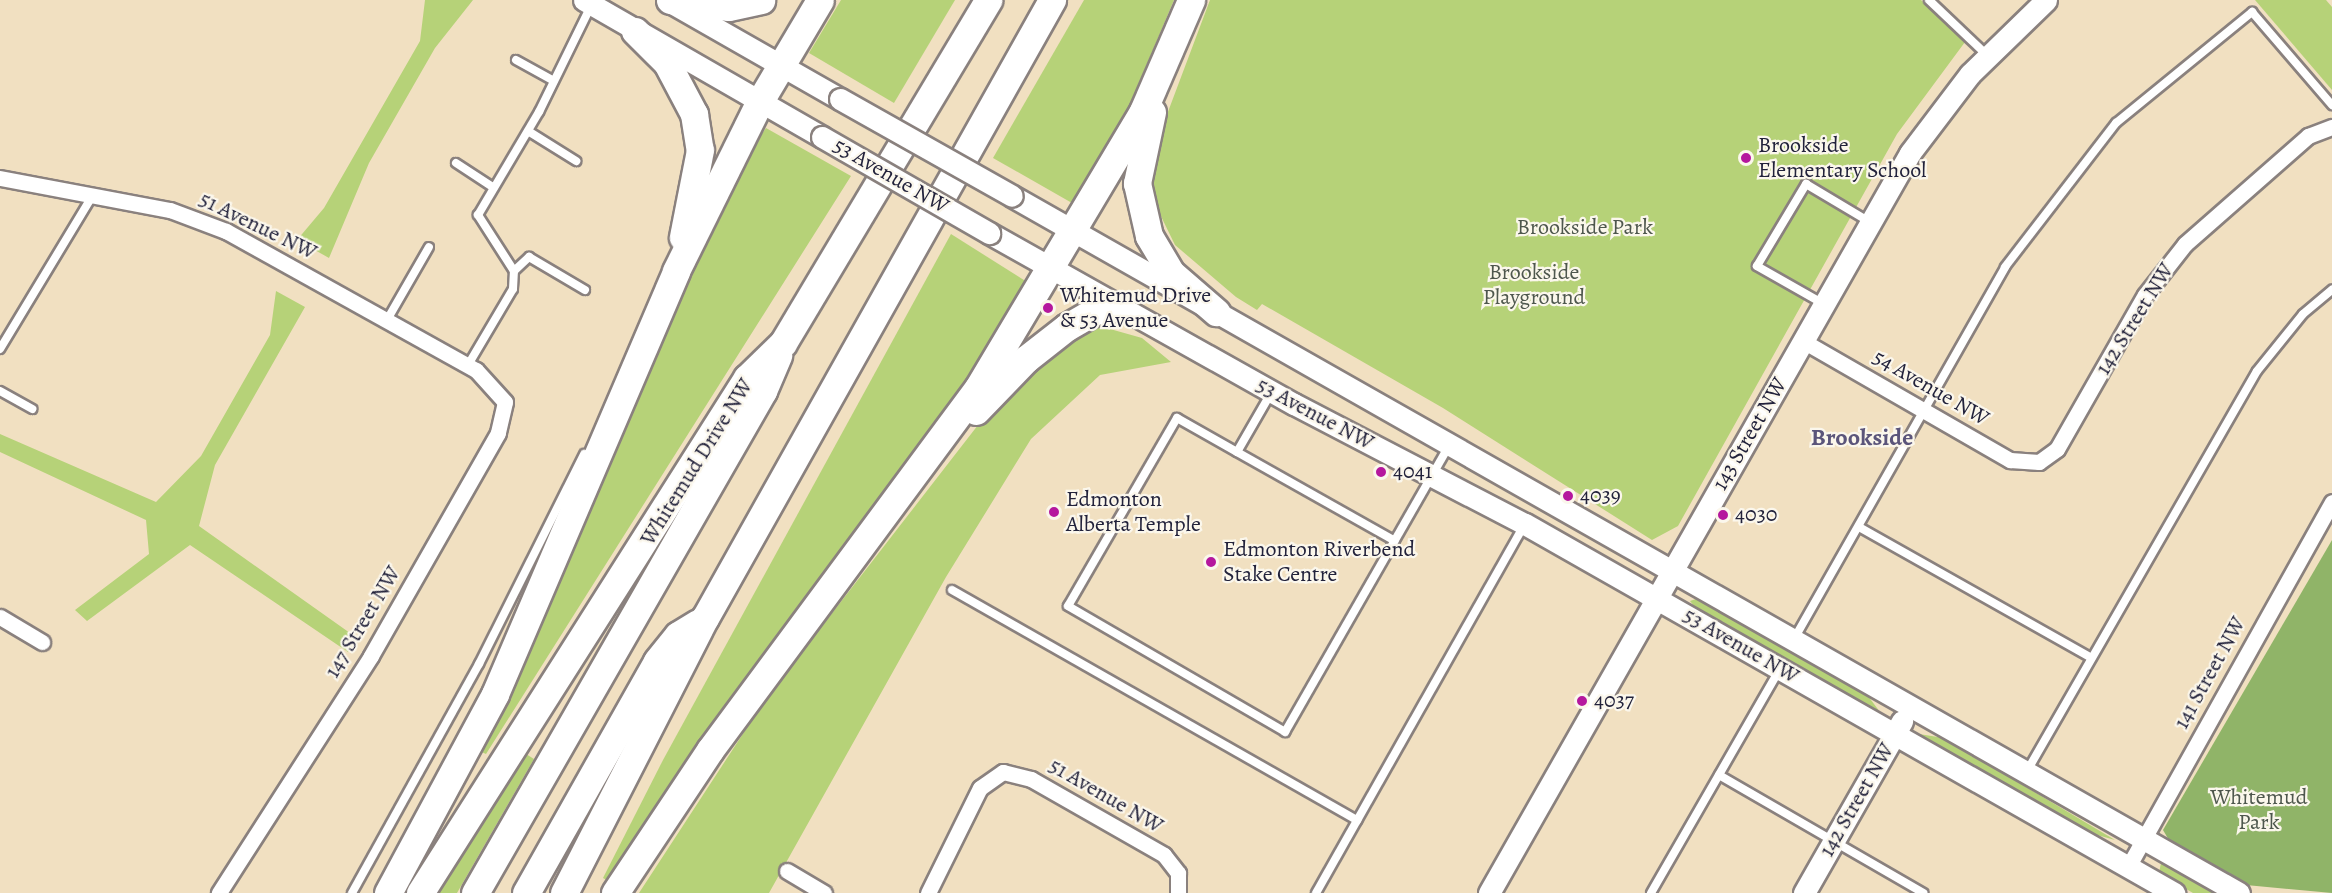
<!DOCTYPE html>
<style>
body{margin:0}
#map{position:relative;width:2332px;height:893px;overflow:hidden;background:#f1e0c1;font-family:Alegreya,serif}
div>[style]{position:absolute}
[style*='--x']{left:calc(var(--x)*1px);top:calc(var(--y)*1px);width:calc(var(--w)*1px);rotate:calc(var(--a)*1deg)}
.green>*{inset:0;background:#b6d278}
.forest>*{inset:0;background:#90b468}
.roads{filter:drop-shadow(2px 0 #8a817e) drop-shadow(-2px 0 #8a817e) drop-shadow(0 2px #8a817e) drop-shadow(0 -2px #8a817e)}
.lane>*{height:8px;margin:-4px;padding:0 4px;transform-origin:4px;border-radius:4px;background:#fff}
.street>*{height:15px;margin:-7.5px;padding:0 7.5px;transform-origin:7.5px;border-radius:7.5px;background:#fff}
.secondary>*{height:21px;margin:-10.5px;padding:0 10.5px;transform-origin:10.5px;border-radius:10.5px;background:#fff}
.highway>*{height:27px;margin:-13.5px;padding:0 13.5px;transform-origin:13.5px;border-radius:13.5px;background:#fff}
.bridges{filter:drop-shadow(2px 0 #8a817e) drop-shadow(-2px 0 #8a817e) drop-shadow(0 2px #8a817e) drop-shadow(0 -2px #8a817e)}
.secondary-bridge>*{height:21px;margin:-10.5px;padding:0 10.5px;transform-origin:10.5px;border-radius:10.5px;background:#fff}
.dots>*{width:16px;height:16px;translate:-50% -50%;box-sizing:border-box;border:3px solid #fbf7ec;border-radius:50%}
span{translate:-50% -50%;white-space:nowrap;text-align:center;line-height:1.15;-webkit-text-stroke:4.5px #fbf7ec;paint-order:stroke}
.poi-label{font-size:22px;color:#22223b}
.left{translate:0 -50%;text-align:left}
.street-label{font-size:22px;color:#22223b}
.park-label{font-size:22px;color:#4e574d}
.neighbourhood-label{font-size:24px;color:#5b557a;font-weight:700}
</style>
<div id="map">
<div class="green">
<i style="clip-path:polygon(425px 0,473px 0,435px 48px,369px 163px,329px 258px,297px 240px,324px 208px,420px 41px)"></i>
<i style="clip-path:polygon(841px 0,955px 0,894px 103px,809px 53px)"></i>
<i style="clip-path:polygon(1084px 0,1174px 0,1123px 121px,1072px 203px,993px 158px)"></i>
<i style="clip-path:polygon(1210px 0,1921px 0,1965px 42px,1897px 134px,1678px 526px,1652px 540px,1443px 408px,1262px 304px,1257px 310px,1236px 297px,1175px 245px,1154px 202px,1151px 157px)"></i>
<i style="clip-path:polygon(2255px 0,2326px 0,2332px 7px,2332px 90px)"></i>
<i style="clip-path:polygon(766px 128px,851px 176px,486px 754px,477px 750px,558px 583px,695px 254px,737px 169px)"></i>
<i style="clip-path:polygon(951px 234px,1027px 282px,972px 372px,612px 883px,603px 878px,663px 760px)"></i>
<i style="clip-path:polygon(276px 291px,305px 307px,215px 465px,199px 526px,357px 638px,348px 652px,190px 545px,87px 621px,75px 610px,149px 554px,146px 520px,0 452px,0 434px,156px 502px,201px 456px,270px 335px)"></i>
<i style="clip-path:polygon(1103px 327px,1142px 338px,1171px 362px,1100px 375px,1031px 439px,946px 577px,769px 893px,639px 893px,767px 697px,985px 416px,1077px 329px)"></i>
<i style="clip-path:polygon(1696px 599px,1868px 696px,1880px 712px,1700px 613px,1690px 601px)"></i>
<i style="clip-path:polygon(1919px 734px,1944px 738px,2115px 840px,2083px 831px)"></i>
<i style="clip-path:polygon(526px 754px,534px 759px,457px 893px,436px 893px)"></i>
<i style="clip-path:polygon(2161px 863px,2167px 865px,2216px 893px,2193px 893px,2159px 873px)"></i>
</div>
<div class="forest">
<i style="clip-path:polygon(2332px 540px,2332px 893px,2246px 885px,2173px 847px,2163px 830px)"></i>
</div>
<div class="roads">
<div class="lane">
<i style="--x:1929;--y:0;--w:80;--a:43.5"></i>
<i style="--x:516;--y:60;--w:43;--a:28.9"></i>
<i style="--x:528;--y:131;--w:57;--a:32"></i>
<i style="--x:456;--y:163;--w:45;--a:33.3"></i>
<i style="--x:514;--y:271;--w:21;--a:-43"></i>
<i style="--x:529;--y:257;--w:65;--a:30.5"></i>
<i style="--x:1822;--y:303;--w:75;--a:-150.4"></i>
<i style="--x:1757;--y:266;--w:96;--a:-59.1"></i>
<i style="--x:1806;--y:184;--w:72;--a:30.8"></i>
<i style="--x:387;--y:320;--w:84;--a:-60.1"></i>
<i style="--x:0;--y:349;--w:180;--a:-58.9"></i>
<i style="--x:468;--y:365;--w:88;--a:-59.4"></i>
<i style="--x:513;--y:289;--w:18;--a:-87"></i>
<i style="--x:514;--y:271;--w:67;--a:-122.7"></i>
<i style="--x:478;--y:215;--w:120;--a:-59.4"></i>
<i style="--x:539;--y:112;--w:118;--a:-63.9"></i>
<i style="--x:0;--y:391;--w:37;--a:29"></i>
<i style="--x:1271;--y:393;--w:68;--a:120"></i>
<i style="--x:1237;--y:452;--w:181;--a:29.4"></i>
<i style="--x:1237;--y:452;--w:69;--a:-150.5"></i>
<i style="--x:1177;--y:418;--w:217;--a:120.1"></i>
<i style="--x:1068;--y:606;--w:251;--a:30.1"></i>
<i style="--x:1285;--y:732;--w:330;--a:-60.2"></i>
<i style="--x:1859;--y:527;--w:265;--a:29.4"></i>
<i style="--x:952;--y:590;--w:466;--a:29.6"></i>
<i style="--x:1794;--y:639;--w:428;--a:-60.4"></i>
<i style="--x:2005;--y:267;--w:182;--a:-52.4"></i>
<i style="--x:2116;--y:123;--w:176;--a:-39.2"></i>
<i style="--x:2252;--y:12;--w:123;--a:49.3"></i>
<i style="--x:2027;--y:771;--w:461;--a:-60.1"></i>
<i style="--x:2257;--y:371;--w:73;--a:-51.1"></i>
<i style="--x:2303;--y:314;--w:38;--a:-40"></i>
<i style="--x:1719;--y:775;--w:236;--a:30"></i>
<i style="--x:352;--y:893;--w:262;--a:-61"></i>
<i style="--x:479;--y:664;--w:235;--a:-63.4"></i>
<i style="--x:1316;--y:893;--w:422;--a:-60.5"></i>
<i style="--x:1651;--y:893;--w:257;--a:-60.1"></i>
</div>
<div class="street">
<i style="--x:0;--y:178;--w:173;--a:10.7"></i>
<i style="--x:170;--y:210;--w:60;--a:20.6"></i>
<i style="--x:226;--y:231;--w:286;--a:29.1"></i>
<i style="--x:476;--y:370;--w:43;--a:47.8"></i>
<i style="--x:505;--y:402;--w:32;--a:103"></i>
<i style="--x:498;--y:433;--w:257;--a:119.7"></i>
<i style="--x:371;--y:656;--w:282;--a:122.7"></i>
<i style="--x:1803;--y:341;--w:239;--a:29.9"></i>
<i style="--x:2010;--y:460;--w:29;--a:4"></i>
<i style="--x:2039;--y:462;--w:22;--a:-36"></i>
<i style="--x:2057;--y:449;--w:177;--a:-60.3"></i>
<i style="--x:2145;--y:295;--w:65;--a:-51.9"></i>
<i style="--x:2185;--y:244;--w:164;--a:-41.3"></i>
<i style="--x:2308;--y:136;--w:26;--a:-21"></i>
<i style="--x:0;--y:617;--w:49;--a:30.8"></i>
<i style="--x:2128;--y:867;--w:418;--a:-60.8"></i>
<i style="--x:787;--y:871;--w:43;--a:30.7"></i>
<i style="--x:928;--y:893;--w:117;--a:-63.7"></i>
<i style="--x:980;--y:788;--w:28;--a:-35"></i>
<i style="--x:1003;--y:772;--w:29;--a:14"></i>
<i style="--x:1031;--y:779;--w:153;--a:29.7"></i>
<i style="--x:1164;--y:855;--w:23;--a:52"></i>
<i style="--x:1178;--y:873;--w:20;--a:90"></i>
</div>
<div class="secondary">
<i style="--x:584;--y:0;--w:275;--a:29.9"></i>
<i style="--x:670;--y:2;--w:196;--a:29.7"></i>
<i style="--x:1012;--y:196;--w:1411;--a:29.6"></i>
<i style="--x:989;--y:233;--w:350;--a:29.3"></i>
<i style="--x:1294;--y:404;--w:260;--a:27.5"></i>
<i style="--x:1525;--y:524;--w:747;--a:29.62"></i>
<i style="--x:1489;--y:893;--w:851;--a:-60.36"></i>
<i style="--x:1910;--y:153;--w:99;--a:-52.8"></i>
<i style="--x:1970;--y:74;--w:106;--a:-44.2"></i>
<i style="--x:1804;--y:893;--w:198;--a:-60.3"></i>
</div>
<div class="highway">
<i style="--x:670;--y:0;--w:59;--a:6.8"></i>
<i style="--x:729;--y:7;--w:33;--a:-12"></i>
<i style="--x:635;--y:31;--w:45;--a:45"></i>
<i style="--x:667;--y:63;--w:58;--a:62.1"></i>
<i style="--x:694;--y:114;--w:36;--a:81"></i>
<i style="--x:700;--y:150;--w:89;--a:101.1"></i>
<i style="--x:1152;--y:112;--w:73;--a:101.9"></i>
<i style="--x:1137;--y:183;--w:54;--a:77.2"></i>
<i style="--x:1149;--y:236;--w:43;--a:59.3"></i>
<i style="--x:1171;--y:273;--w:60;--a:40.9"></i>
<i style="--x:976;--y:411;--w:72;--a:-46.1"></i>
<i style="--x:1026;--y:359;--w:52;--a:-38"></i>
<i style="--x:1067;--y:327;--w:32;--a:-30"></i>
<i style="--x:1095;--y:311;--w:24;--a:-9"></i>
<i style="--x:388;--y:893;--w:226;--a:-61.7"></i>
<i style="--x:495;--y:694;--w:460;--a:-66.8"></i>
<i style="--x:676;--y:271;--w:190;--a:-63.7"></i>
<i style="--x:760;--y:101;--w:117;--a:-59.3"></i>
<i style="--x:420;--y:893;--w:610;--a:-57.59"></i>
<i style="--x:747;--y:378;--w:50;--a:-44.2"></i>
<i style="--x:783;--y:343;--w:400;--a:-59.1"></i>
<i style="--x:475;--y:893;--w:579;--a:-60.16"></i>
<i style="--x:763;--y:391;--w:39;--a:-67"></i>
<i style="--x:526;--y:893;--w:266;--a:-60.5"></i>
<i style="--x:657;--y:661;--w:33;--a:-51"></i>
<i style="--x:678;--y:635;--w:23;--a:-31"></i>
<i style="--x:564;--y:893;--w:309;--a:-62.9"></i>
<i style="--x:705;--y:618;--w:709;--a:-60.69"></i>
<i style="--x:615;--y:893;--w:172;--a:-56.4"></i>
<i style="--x:710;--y:750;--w:450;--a:-53.5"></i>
<i style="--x:978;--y:388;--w:322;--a:-59.2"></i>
<i style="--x:1143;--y:111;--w:121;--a:-66.6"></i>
</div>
</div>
<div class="bridges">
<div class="secondary-bridge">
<i style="--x:840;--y:99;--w:197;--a:29.4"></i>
<i style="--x:822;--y:137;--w:193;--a:29.9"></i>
</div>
</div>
<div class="dots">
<i style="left:1746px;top:158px;background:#b5179e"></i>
<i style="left:1048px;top:308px;background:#b5179e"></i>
<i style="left:1381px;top:472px;background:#b5179e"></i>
<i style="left:1568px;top:496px;background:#b5179e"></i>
<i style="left:1054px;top:512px;background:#b5179e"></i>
<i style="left:1723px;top:515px;background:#b5179e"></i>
<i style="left:1211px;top:562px;background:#b5179e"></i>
<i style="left:1582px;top:701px;background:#b5179e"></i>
</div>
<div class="poi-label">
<span class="left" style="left:1758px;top:158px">Brookside<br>Elementary School</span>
<span class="left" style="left:1060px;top:308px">Whitemud Drive<br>&amp; 53 Avenue</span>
<span class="left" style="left:1393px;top:472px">4041</span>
<span class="left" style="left:1580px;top:496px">4039</span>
<span class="left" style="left:1066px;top:512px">Edmonton<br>Alberta Temple</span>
<span class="left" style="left:1735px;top:515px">4030</span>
<span class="left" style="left:1223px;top:562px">Edmonton Riverbend<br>Stake Centre</span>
<span class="left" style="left:1594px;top:701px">4037</span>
</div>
<div class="street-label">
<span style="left:891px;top:176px;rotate:30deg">53 Avenue NW</span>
<span style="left:258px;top:226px;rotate:26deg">51 Avenue NW</span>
<span style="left:2135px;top:319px;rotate:-58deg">142 Street NW</span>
<span style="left:1931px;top:388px;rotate:30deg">54 Avenue NW</span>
<span style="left:1315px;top:414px;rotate:28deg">53 Avenue NW</span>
<span style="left:1750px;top:434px;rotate:-60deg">143 Street NW</span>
<span style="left:697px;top:462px;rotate:-58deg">Whitemud Drive NW</span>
<span style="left:363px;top:622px;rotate:-59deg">147 Street NW</span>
<span style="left:1741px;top:646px;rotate:30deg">53 Avenue NW</span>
<span style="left:2210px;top:673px;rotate:-61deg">141 Street NW</span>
<span style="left:1106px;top:796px;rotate:30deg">51 Avenue NW</span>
<span style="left:1857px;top:800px;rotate:-60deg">142 Street NW</span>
</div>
<div class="park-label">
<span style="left:1585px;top:228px">Brookside Park</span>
<span style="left:1534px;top:285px">Brookside<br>Playground</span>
<span style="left:2259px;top:810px">Whitemud<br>Park</span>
</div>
<div class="neighbourhood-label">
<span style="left:1862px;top:438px">Brookside</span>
</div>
</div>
